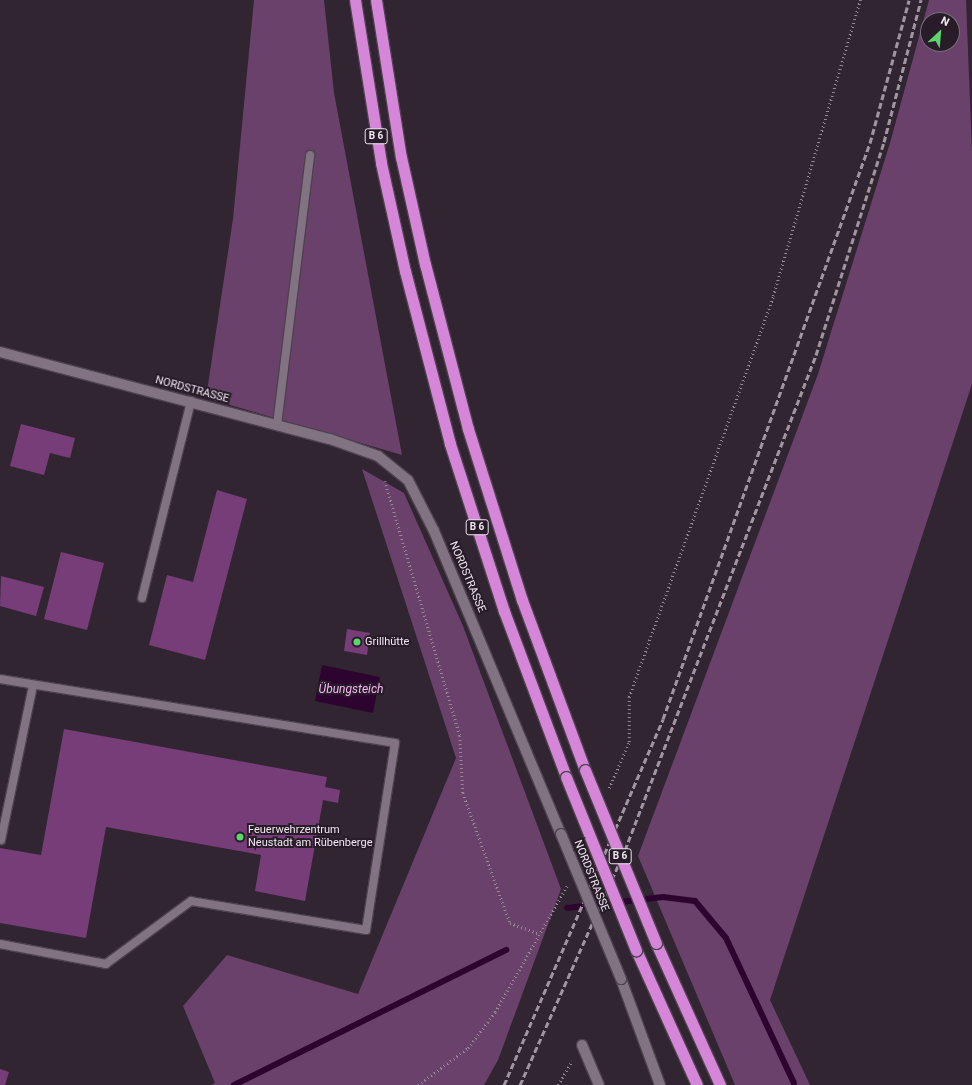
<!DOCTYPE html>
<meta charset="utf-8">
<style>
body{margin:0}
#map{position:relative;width:972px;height:1085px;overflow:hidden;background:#322532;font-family:Roboto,sans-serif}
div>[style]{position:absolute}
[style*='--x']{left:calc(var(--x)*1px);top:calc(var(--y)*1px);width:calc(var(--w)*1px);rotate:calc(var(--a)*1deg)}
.green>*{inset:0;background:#6a416a}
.water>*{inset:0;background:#2d042f}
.stream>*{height:6px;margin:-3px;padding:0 3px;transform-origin:3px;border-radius:3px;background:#2d042f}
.building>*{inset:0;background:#763d78}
.path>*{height:2.5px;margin-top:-1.25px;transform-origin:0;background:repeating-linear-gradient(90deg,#948994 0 1px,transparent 0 4px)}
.roads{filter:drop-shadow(1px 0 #4d424d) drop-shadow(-1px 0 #4d424d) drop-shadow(0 1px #4d424d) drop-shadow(0 -1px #4d424d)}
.service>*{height:8px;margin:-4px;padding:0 4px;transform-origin:4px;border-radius:4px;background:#827382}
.minor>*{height:10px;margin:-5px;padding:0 5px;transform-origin:5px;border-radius:5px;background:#827382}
.trunk>*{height:11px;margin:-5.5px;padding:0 5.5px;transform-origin:5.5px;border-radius:5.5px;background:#d686d8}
.rail>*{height:3px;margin-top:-1.5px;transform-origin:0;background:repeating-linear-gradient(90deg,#a096a0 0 6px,transparent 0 9px)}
.bridges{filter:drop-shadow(1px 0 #4d424d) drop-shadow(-1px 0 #4d424d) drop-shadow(0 1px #4d424d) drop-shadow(0 -1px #4d424d)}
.minor-bridge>*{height:10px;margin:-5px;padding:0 5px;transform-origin:5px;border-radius:5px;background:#827382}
.trunk-bridge>*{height:11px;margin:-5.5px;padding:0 5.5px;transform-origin:5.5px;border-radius:5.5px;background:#d686d8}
.dots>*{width:11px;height:11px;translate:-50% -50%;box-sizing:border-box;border:2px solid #281c28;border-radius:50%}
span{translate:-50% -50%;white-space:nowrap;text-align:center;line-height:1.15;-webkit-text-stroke:4px #281c28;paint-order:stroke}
.shield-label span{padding:1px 3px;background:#281c28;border:1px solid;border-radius:3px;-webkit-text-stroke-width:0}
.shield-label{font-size:10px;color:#f0e7f0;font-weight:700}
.street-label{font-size:11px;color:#f0e7f0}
.poi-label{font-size:11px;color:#f0e7f0}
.left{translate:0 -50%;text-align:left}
.water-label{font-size:12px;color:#f7b5f8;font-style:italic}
.north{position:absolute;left:920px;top:12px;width:40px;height:40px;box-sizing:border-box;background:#281c28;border:1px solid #786d78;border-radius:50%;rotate:26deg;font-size:11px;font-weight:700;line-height:16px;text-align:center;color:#f0e7f0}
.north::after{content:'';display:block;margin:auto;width:14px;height:18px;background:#5cd56d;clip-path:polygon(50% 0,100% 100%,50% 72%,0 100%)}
</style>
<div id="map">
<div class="green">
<i style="clip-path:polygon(254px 0,324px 0,334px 93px,402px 455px,206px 398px,233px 219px)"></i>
<i style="clip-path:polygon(evenodd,929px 0,966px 0,972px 152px,972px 384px,770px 1000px,810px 1085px,735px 1085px,638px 856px,818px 374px,890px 143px,929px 0,928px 20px,952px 20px,952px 44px,928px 44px,928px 20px)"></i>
<i style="clip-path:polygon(362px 469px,404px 493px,463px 626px,561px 889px,498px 1060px,484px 1085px,211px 1085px,215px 1083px,183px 1006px,227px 955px,358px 994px,456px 758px)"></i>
</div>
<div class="water">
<i style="clip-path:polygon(322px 665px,380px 677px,373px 713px,315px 701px)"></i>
</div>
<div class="stream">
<i style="--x:567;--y:908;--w:97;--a:-6.5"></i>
<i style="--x:663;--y:897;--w:32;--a:7"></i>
<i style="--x:695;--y:901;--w:48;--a:50"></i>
<i style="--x:726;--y:938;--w:160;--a:64.9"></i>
<i style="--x:234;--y:1085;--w:304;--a:-26.4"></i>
</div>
<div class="building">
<i style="clip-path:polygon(21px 424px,75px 438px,70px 458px,50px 453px,44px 475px,10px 466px)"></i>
<i style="clip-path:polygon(217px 490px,247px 499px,205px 660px,149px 645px,167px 575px,193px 582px)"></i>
<i style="clip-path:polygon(61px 552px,104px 563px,87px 630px,44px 619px)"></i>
<i style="clip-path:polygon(1px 576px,44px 587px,36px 616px,0 606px)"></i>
<i style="clip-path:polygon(347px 629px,370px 633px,367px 655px,344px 651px)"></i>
<i style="clip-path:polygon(64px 729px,327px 777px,325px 787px,340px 790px,338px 803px,323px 800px,305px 901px,255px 891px,261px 855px,106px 827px,86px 938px,0 923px,0 848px,41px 855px)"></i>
<i style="clip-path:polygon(0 1069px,9px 1072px,5px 1085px,0 1085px)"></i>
</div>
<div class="path">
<i style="--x:385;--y:481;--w:266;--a:73.6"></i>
<i style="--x:460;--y:736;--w:57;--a:87"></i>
<i style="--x:463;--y:793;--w:138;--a:70.1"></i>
<i style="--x:510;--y:923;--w:30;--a:20"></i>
<i style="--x:609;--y:788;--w:50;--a:-66.5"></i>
<i style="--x:629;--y:742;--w:45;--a:-90"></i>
<i style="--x:629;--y:697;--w:426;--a:-70.2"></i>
<i style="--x:773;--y:296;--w:309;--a:-73.6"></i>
<i style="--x:418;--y:1085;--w:62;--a:-36.5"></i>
<i style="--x:468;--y:1048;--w:45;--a:-53.1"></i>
<i style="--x:495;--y:1012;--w:145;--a:-60.3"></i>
<i style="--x:558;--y:1085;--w:28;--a:-60"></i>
</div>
<div class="roads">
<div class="service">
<i style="--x:277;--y:425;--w:272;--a:-83"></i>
<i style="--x:142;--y:598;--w:203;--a:-76"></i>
<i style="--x:0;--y:679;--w:400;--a:9.2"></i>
<i style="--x:395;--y:743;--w:189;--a:98.8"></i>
<i style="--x:366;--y:930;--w:177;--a:-170.6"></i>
<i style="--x:191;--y:901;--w:106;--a:143.5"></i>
<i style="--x:106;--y:964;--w:108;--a:-169.3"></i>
<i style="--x:1;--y:840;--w:157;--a:-78.3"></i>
</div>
<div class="minor">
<i style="--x:0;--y:352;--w:341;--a:14.8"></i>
<i style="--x:330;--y:439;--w:51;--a:19.5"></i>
<i style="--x:378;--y:456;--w:38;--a:39"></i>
<i style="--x:408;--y:480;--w:57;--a:63"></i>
<i style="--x:434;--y:531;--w:329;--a:67.3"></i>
<i style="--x:621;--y:979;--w:113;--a:69.8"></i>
<i style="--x:582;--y:1045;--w:43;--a:67"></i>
</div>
<div class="trunk">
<i style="--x:355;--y:0;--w:165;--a:80.9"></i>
<i style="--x:381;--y:163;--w:111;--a:77.5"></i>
<i style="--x:405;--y:271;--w:179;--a:75.4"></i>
<i style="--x:450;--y:444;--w:176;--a:72.1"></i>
<i style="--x:504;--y:611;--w:177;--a:69.5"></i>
<i style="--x:376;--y:0;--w:159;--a:81"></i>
<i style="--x:401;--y:157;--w:110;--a:77.4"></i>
<i style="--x:425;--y:264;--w:171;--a:75.4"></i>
<i style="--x:468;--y:429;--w:179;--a:72.5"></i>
<i style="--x:522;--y:600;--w:181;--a:69.7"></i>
<i style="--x:656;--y:943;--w:156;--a:65.7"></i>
<i style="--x:636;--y:950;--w:148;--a:65.7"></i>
</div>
</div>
<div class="rail">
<i style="--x:504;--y:1085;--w:399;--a:-66.5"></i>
<i style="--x:663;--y:719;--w:612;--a:-70.23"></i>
<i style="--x:870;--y:143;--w:148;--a:-74.7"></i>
<i style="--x:520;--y:1085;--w:257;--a:-65.9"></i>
<i style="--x:625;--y:850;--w:531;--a:-68.9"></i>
<i style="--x:816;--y:355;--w:224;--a:-72.3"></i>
<i style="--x:884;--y:142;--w:147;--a:-75.4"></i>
</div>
<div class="bridges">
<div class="minor-bridge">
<i style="--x:561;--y:834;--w:157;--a:67.5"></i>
</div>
<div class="trunk-bridge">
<i style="--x:585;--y:770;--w:187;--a:67.7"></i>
<i style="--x:566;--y:777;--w:187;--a:68"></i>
</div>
</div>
<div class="dots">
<i style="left:357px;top:642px;background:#5cd56d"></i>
<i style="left:240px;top:837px;background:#5cd56d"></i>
</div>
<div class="shield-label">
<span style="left:376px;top:136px">B 6</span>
<span style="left:477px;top:527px">B 6</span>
<span style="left:620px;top:856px">B 6</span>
</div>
<div class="street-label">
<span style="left:192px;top:390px;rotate:15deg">NORDSTRASSE</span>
<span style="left:467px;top:577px;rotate:67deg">NORDSTRASSE</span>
<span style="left:591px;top:876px;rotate:68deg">NORDSTRASSE</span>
</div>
<div class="poi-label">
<span class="left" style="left:365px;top:642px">Grillhütte</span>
<span class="left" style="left:248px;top:837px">Feuerwehrzentrum<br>Neustadt am Rübenberge</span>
</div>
<div class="water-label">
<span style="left:351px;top:690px">Übungsteich</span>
</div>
<div class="north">N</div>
</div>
